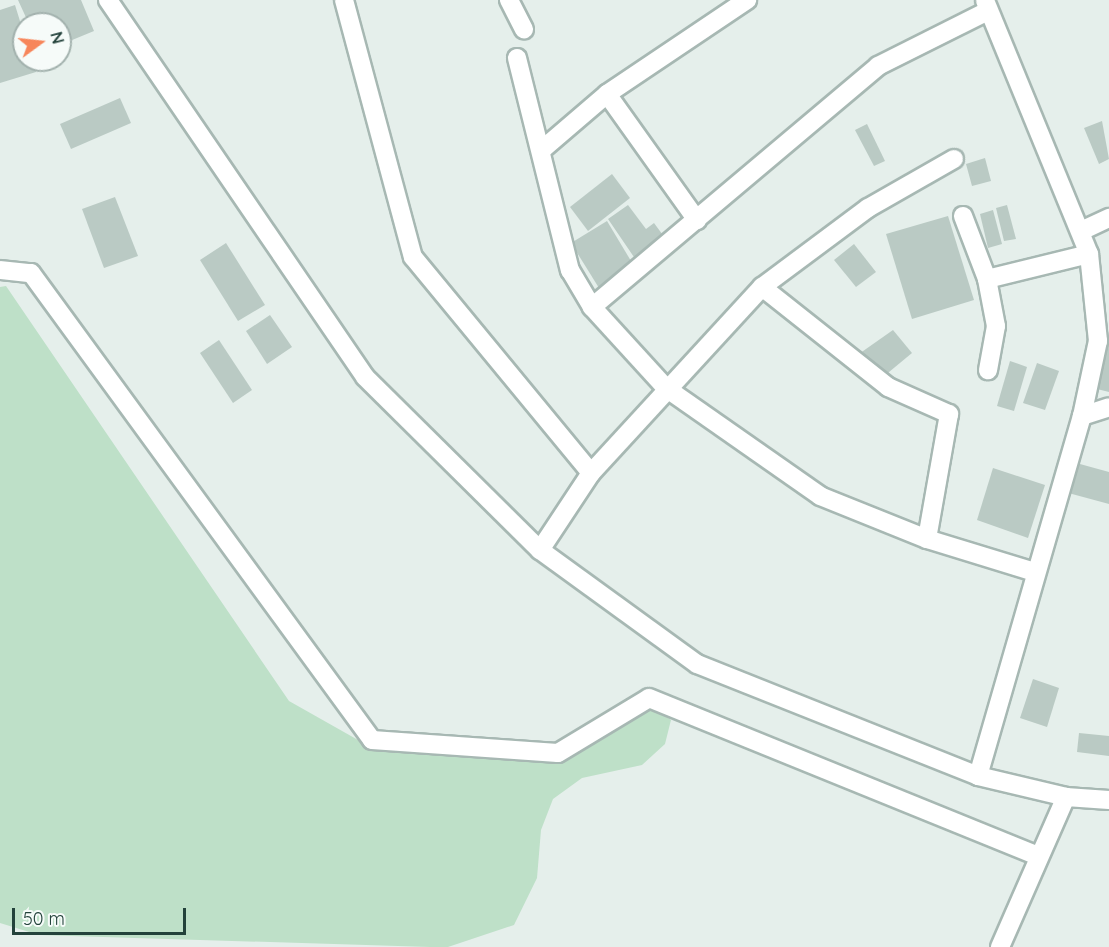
<!DOCTYPE html>
<style>
body{margin:0}
#map{position:relative;width:1109px;height:947px;overflow:hidden;background:#e5efeb;font-family:Quicksand,sans-serif}
div>[style]{position:absolute}
[style*='--x']{left:calc(var(--x)*1px);top:calc(var(--y)*1px);width:calc(var(--w)*1px);rotate:calc(var(--a)*1deg)}
.green>*{inset:0;background:#bee0c8}
.building>*{inset:0;background:#bacac4}
.roads{filter:drop-shadow(2px 0 #a7b8b3) drop-shadow(-2px 0 #a7b8b3) drop-shadow(0 2px #a7b8b3) drop-shadow(0 -2px #a7b8b3)}
.minor>*{height:18px;margin:-9px;padding:0 9px;transform-origin:9px;border-radius:9px;background:#fff}
.secondary>*{height:18px;margin:-9px;padding:0 9px;transform-origin:9px;border-radius:9px;background:#fff}
span{translate:-50% -50%;white-space:nowrap;text-align:center;line-height:1.15;-webkit-text-stroke:4.5px #f6fbf9;paint-order:stroke}
.north{position:absolute;left:12px;top:12px;width:60px;height:60px;box-sizing:border-box;background:#f6fbf9;border:2px solid #a2b1ad;border-radius:50%;rotate:75deg;font-size:16px;font-weight:700;line-height:24px;text-align:center;color:#23423b}
.north::after{content:'';display:block;margin:auto;width:21px;height:27px;background:#f7865b;clip-path:polygon(50% 0,100% 100%,50% 72%,0 100%)}
.scale{position:absolute;left:12px;top:908px;width:174px;height:27px;box-sizing:border-box;border:3px solid #23423b;border-top:0;padding-left:8px;font-size:18px;line-height:21px;white-space:nowrap;color:#23423b;-webkit-text-stroke:4px #f6fbf9;paint-order:stroke}
</style>
<div id="map">
<div class="green">
<i style="clip-path:polygon(6px 286px,289px 701px,374px 749px,559px 759px,648px 703px,671px 720px,665px 744px,642px 765px,582px 778px,553px 799px,541px 830px,537px 878px,514px 925px,448px 947px,430px 947px,39px 935px,0 923px,0 287px)"></i>
</div>
<div class="building">
<i style="clip-path:polygon(18px 0,81px 0,94px 31px,60px 45px,60px 24px,29px 24px)"></i>
<i style="clip-path:polygon(15px 5px,24px 34px,24px 60px,32px 60px,36px 72px,0 83px,0 10px)"></i>
<i style="clip-path:polygon(120px 98px,131px 123px,71px 149px,60px 124px)"></i>
<i style="clip-path:polygon(1102px 121px,1109px 159px,1099px 164px,1084px 128px)"></i>
<i style="clip-path:polygon(867px 124px,885px 161px,874px 166px,855px 130px)"></i>
<i style="clip-path:polygon(985px 158px,991px 181px,972px 186px,966px 164px)"></i>
<i style="clip-path:polygon(612px 174px,630px 198px,588px 231px,570px 207px)"></i>
<i style="clip-path:polygon(115px 197px,138px 256px,104px 268px,82px 209px)"></i>
<i style="clip-path:polygon(628px 205px,646px 229px,654px 223px,668px 242px,638px 263px,608px 219px)"></i>
<i style="clip-path:polygon(1007px 205px,1016px 239px,1004px 241px,996px 208px)"></i>
<i style="clip-path:polygon(993px 210px,1002px 244px,988px 248px,980px 214px)"></i>
<i style="clip-path:polygon(948px 216px,974px 300px,912px 319px,886px 234px)"></i>
<i style="clip-path:polygon(607px 221px,634px 266px,599px 288px,571px 243px)"></i>
<i style="clip-path:polygon(226px 243px,265px 305px,238px 321px,200px 260px)"></i>
<i style="clip-path:polygon(854px 244px,876px 272px,856px 287px,834px 260px)"></i>
<i style="clip-path:polygon(270px 315px,292px 347px,267px 364px,246px 331px)"></i>
<i style="clip-path:polygon(893px 330px,912px 353px,883px 377px,856px 356px)"></i>
<i style="clip-path:polygon(219px 340px,252px 390px,233px 403px,200px 353px)"></i>
<i style="clip-path:polygon(1108px 345px,1109px 345px,1109px 392px,1097px 389px)"></i>
<i style="clip-path:polygon(1010px 361px,1027px 367px,1014px 411px,997px 406px)"></i>
<i style="clip-path:polygon(1037px 363px,1059px 371px,1045px 410px,1023px 403px)"></i>
<i style="clip-path:polygon(1069px 461px,1109px 472px,1109px 504px,1061px 491px)"></i>
<i style="clip-path:polygon(993px 468px,1045px 485px,1028px 538px,977px 520px)"></i>
<i style="clip-path:polygon(1033px 679px,1059px 688px,1047px 727px,1020px 718px)"></i>
<i style="clip-path:polygon(1079px 733px,1109px 736px,1109px 756px,1077px 752px)"></i>
</div>
<div class="roads">
<div class="minor">
<i style="--x:344;--y:0;--w:266;--a:75"></i>
<i style="--x:413;--y:257;--w:280;--a:50.5"></i>
<i style="--x:509;--y:0;--w:33;--a:63"></i>
<i style="--x:517;--y:58;--w:219;--a:76"></i>
<i style="--x:570;--y:270;--w:43;--a:59.3"></i>
<i style="--x:592;--y:307;--w:110;--a:47.6"></i>
<i style="--x:666;--y:388;--w:188;--a:35"></i>
<i style="--x:820;--y:496;--w:115;--a:21.9"></i>
<i style="--x:927;--y:539;--w:113;--a:17"></i>
<i style="--x:607;--y:94;--w:155;--a:54.5"></i>
<i style="--x:544;--y:148;--w:83;--a:-40.6"></i>
<i style="--x:607;--y:94;--w:169;--a:-33.9"></i>
<i style="--x:963;--y:216;--w:67;--a:69.1"></i>
<i style="--x:987;--y:279;--w:48;--a:79.2"></i>
<i style="--x:996;--y:326;--w:45;--a:100.3"></i>
<i style="--x:1081;--y:231;--w:31;--a:-25"></i>
<i style="--x:0;--y:270;--w:31;--a:6"></i>
<i style="--x:31;--y:273;--w:578;--a:53.86"></i>
<i style="--x:372;--y:740;--w:186;--a:4"></i>
<i style="--x:558;--y:753;--w:106;--a:-31.1"></i>
<i style="--x:649;--y:698;--w:420;--a:22.1"></i>
<i style="--x:987;--y:279;--w:105;--a:-13.8"></i>
<i style="--x:762;--y:287;--w:161;--a:38.4"></i>
<i style="--x:888;--y:387;--w:67;--a:23.9"></i>
<i style="--x:949;--y:414;--w:127;--a:100"></i>
<i style="--x:592;--y:307;--w:374;--a:-40.1"></i>
<i style="--x:878;--y:66;--w:123;--a:-26.6"></i>
<i style="--x:1082;--y:416;--w:28;--a:-18"></i>
<i style="--x:540;--y:550;--w:92;--a:-56.5"></i>
<i style="--x:591;--y:473;--w:253;--a:-47.4"></i>
<i style="--x:762;--y:287;--w:132;--a:-36.7"></i>
<i style="--x:868;--y:208;--w:99;--a:-29.7"></i>
<i style="--x:978;--y:776;--w:375;--a:-73.9"></i>
<i style="--x:1082;--y:416;--w:77;--a:-78"></i>
<i style="--x:1098;--y:341;--w:87;--a:-95.9"></i>
<i style="--x:1089;--y:254;--w:274;--a:-112.3"></i>
<i style="--x:1000;--y:947;--w:164;--a:-66.3"></i>
</div>
<div class="secondary">
<i style="--x:108;--y:0;--w:456;--a:55.7"></i>
<i style="--x:365;--y:377;--w:246;--a:44.7"></i>
<i style="--x:540;--y:550;--w:194;--a:36"></i>
<i style="--x:697;--y:664;--w:302;--a:21.7"></i>
<i style="--x:978;--y:776;--w:90;--a:13.4"></i>
<i style="--x:1066;--y:797;--w:43;--a:4"></i>
</div>
</div>
<div class="north">N</div>
<div class="scale">50 m</div>
</div>
